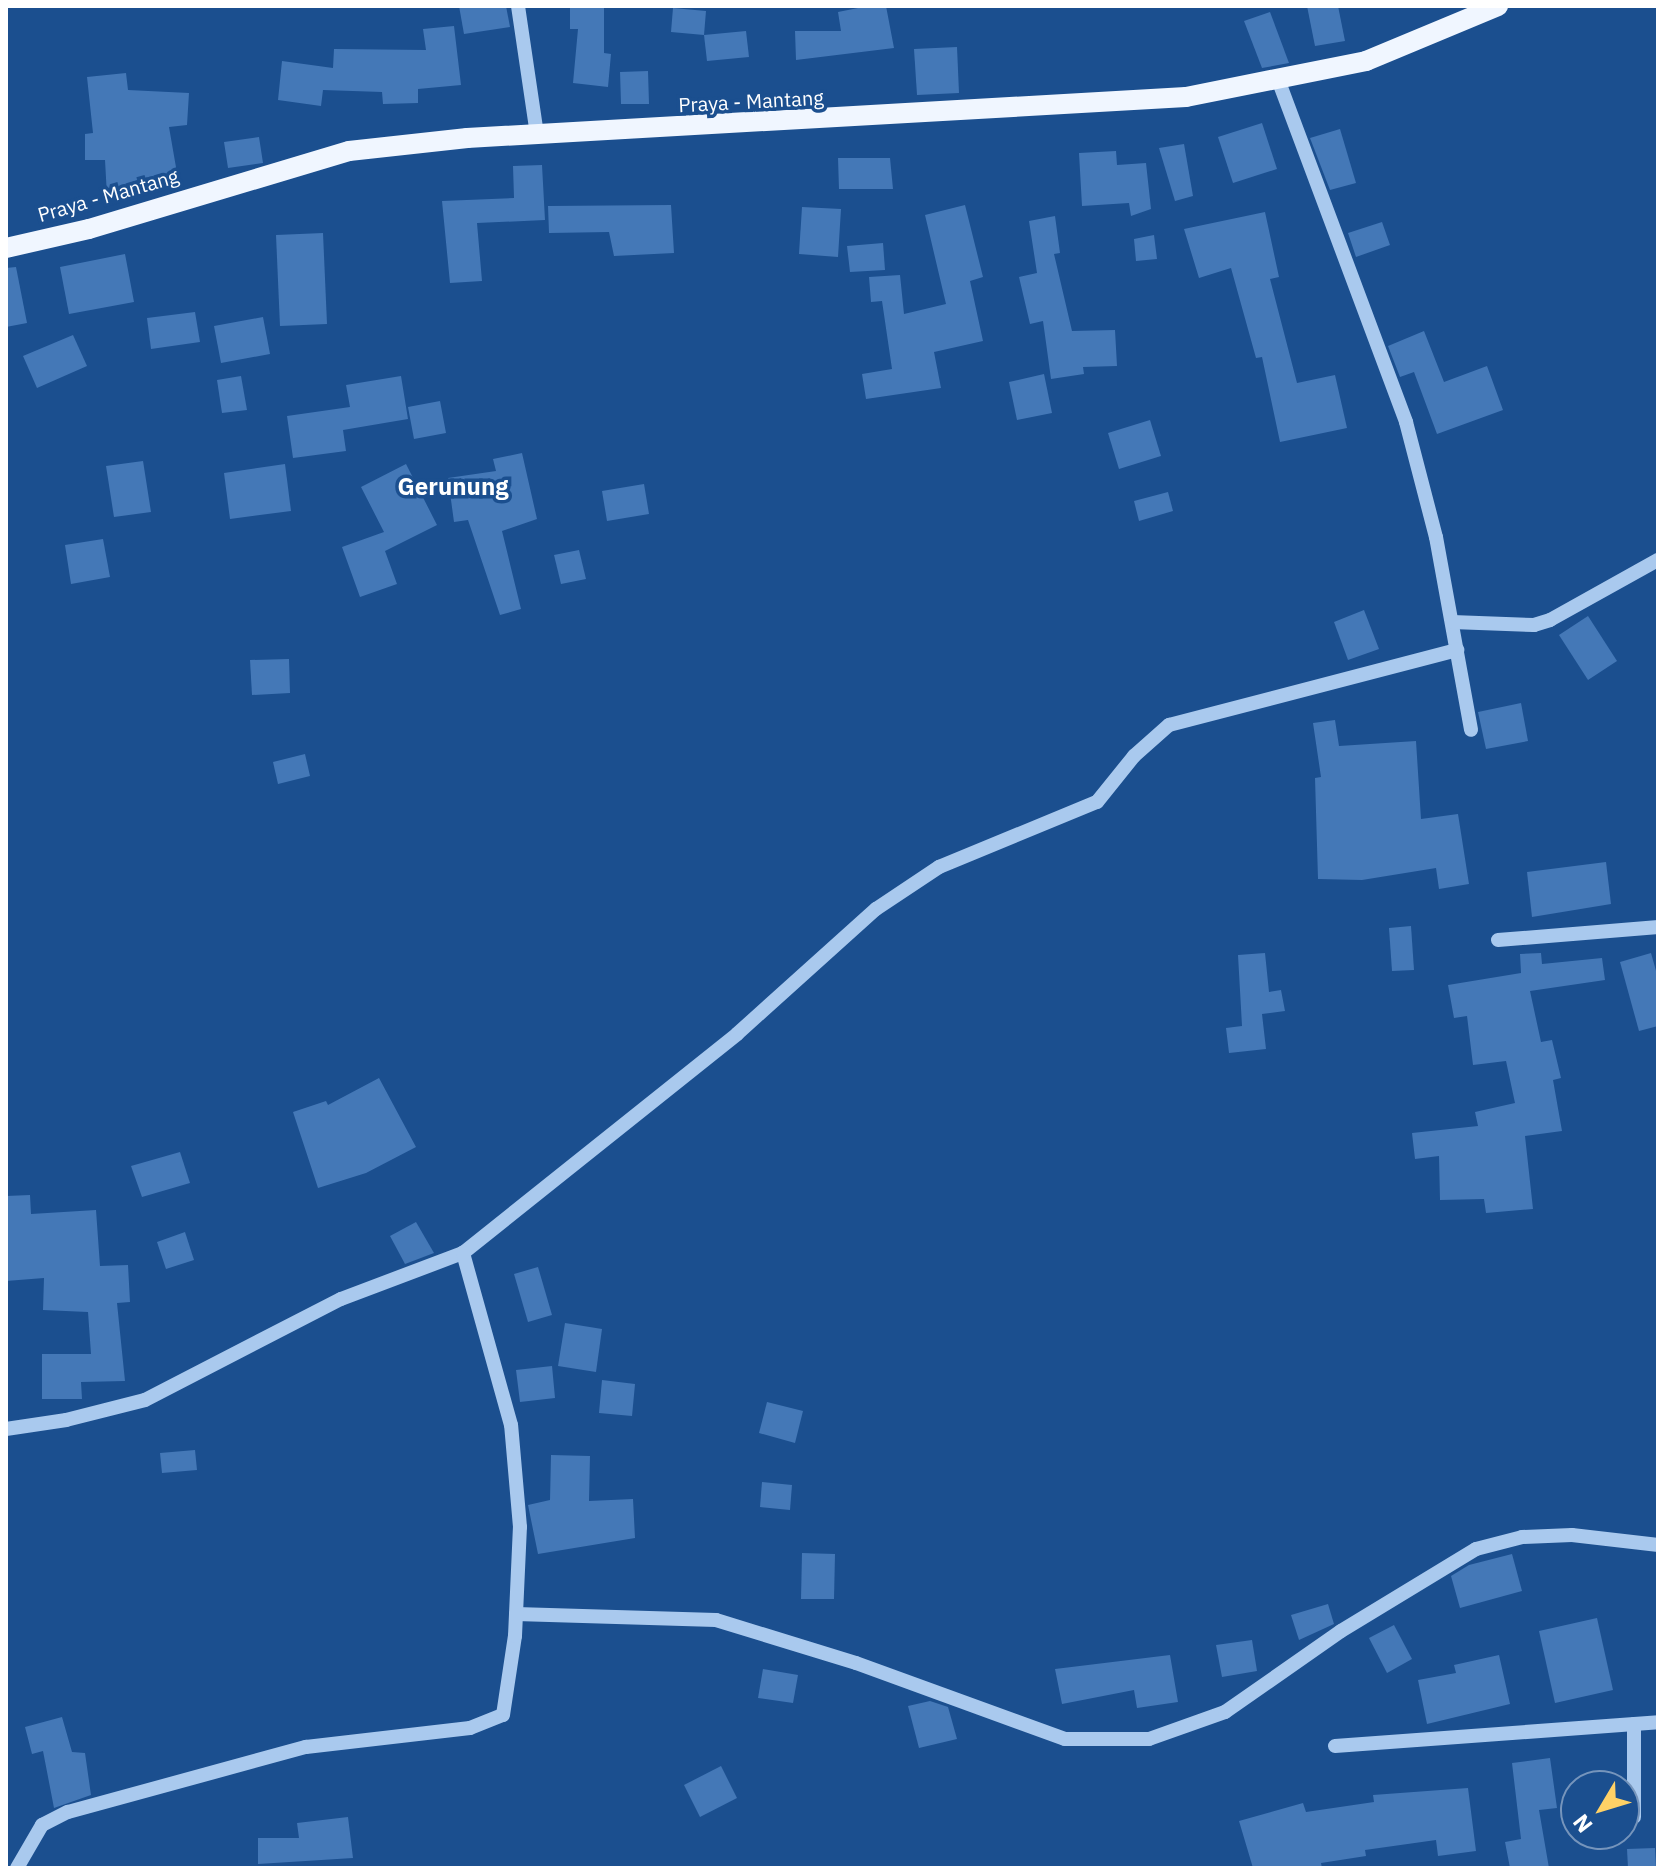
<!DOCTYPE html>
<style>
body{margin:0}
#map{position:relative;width:1664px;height:1874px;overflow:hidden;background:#1b4f8f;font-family:"IBM Plex Sans",sans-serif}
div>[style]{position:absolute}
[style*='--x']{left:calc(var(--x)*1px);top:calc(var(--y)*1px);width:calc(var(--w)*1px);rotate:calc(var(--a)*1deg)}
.building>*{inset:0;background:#4478b7}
.minor>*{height:14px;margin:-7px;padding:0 7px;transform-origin:7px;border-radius:7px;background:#a9c9ee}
.major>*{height:20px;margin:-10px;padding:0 10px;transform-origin:10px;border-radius:10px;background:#f0f6ff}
span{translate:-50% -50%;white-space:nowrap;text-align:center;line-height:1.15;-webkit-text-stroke:7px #1b4f8f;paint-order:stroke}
.street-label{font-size:20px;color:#fff}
.quarter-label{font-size:24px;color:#fff;font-weight:700}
.frame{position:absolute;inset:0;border:8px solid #fff;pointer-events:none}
.north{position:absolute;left:1560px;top:1770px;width:80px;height:80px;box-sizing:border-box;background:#1b4f8f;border:2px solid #7695bc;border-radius:50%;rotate:232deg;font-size:22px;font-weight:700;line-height:32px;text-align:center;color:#fff}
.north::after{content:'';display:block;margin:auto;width:28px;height:36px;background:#ffd166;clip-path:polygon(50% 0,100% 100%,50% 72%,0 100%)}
</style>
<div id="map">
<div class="building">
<i style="clip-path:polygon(459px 6px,506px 6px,510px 27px,464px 34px)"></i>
<i style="clip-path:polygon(570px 6px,604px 6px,604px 53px,611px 54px,608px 87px,573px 83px,578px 29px,570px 29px)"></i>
<i style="clip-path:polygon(868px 6px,886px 6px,894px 48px,796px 60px,795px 31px,841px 31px,838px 12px)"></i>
<i style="clip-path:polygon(1307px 6px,1338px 6px,1345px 41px,1315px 46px)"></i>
<i style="clip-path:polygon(673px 8px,706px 11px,704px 35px,671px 32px)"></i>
<i style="clip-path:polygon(1270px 12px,1289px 63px,1262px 68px,1244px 21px)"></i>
<i style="clip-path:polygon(454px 26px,461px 85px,418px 89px,418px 103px,383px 104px,382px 92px,323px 90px,321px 106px,278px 100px,282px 61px,333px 68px,334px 49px,426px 50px,423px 29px)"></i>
<i style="clip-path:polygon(746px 31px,749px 57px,707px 61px,704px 35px)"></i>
<i style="clip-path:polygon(957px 47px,959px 93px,917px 95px,914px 49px)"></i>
<i style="clip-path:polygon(648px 71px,649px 104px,621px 104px,620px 72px)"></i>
<i style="clip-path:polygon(126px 73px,128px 90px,189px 93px,187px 125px,169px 127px,177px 173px,140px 179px,141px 194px,107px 196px,105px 160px,85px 160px,85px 134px,93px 133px,87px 77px)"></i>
<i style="clip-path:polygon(1262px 123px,1277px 169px,1233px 183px,1218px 137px)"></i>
<i style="clip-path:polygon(1340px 129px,1356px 183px,1330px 190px,1310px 138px)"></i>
<i style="clip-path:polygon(259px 137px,263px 163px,228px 168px,224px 142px)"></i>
<i style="clip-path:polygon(1184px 144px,1193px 196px,1175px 201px,1159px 148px)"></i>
<i style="clip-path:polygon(1116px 151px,1117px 165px,1146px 163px,1151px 209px,1131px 216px,1129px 203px,1082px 206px,1079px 153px)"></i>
<i style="clip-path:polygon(838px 158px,890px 158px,893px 189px,839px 189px)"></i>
<i style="clip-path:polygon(542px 165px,545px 220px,477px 223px,482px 281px,450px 283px,442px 201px,514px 198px,513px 166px)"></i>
<i style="clip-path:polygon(671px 205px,674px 253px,614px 256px,609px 232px,549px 233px,548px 206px)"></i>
<i style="clip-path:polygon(965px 205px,983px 277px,970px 281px,983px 341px,934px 352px,941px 388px,866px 399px,862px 374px,892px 369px,882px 301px,871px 302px,869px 277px,900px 275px,904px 314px,946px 304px,925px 215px)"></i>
<i style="clip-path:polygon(802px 207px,841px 209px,838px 257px,799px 254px)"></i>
<i style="clip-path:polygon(1265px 212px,1279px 277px,1270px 279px,1297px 383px,1335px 375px,1347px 428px,1280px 442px,1262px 357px,1256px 358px,1231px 268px,1199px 278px,1184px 229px)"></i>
<i style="clip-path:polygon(1055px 216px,1060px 253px,1054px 254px,1072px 331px,1115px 330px,1117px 366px,1083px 367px,1084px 374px,1051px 379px,1043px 321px,1030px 324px,1019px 277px,1037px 273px,1029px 221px)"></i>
<i style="clip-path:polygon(1382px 222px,1390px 245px,1356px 257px,1348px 233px)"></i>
<i style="clip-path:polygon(323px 233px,327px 324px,280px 326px,276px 235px)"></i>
<i style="clip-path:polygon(1154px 235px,1157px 259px,1136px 261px,1134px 239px)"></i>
<i style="clip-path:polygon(883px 243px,885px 270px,850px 272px,847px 246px)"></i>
<i style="clip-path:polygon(125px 254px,134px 302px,69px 314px,60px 267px)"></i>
<i style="clip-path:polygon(16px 267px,27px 323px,6px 327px,6px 268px)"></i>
<i style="clip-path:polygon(195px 312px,200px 342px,151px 349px,147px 318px)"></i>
<i style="clip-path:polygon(263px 317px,270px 354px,221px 363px,214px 326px)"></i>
<i style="clip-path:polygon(1424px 331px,1444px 382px,1487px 366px,1503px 410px,1437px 434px,1414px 372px,1400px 377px,1388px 346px)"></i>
<i style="clip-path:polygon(73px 335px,87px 366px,37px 388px,23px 356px)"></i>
<i style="clip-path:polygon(1044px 374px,1052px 413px,1017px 420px,1009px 382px)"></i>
<i style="clip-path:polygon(241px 376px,247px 410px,222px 413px,217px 380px)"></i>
<i style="clip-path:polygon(401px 376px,408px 419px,343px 430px,346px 451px,293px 458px,287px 416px,350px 407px,346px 385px)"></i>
<i style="clip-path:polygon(440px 401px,446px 433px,414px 439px,408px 407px)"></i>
<i style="clip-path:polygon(1150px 420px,1161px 456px,1119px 469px,1108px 433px)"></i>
<i style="clip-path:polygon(522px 453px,537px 519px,502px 531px,521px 609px,500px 615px,468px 520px,454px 522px,448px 478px,496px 471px,493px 459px)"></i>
<i style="clip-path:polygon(143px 461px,151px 512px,114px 517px,106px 466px)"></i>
<i style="clip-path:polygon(285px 464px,291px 511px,230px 519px,224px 473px)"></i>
<i style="clip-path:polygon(406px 464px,437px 525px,385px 551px,397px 584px,360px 597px,342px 547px,384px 532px,361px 487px)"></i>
<i style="clip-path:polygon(644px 484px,649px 514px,607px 521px,602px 491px)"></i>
<i style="clip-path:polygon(1168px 492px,1173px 511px,1139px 521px,1134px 501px)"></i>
<i style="clip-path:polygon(103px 539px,110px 577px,71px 584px,65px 545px)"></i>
<i style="clip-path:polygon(579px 550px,586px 579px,561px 584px,554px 555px)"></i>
<i style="clip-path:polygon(1364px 610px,1379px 649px,1348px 660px,1334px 622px)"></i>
<i style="clip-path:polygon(1588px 616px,1617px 661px,1588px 680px,1559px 635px)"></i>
<i style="clip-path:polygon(289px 659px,290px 693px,252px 695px,250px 660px)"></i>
<i style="clip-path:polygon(1521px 703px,1528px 741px,1486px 749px,1478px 712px)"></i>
<i style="clip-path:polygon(1335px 720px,1339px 746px,1416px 741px,1421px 819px,1458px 814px,1469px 884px,1439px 889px,1436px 868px,1362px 880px,1318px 879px,1315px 778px,1321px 777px,1313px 723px)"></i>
<i style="clip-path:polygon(305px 754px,310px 776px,278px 784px,273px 762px)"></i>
<i style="clip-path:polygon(1606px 862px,1611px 904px,1532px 917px,1527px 872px)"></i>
<i style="clip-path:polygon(1411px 926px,1414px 970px,1392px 971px,1389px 928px)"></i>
<i style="clip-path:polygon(1265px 953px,1269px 992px,1281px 990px,1285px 1011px,1262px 1014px,1266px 1049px,1229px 1053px,1226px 1028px,1242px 1026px,1238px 955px)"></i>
<i style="clip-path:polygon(1541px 953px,1542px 964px,1602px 958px,1605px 980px,1530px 991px,1541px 1042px,1552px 1040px,1561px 1078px,1553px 1080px,1562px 1131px,1525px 1136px,1533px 1209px,1486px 1213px,1484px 1199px,1440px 1200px,1439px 1156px,1415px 1159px,1412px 1133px,1478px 1126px,1475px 1112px,1515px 1103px,1506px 1061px,1473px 1065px,1467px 1016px,1454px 1018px,1448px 985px,1521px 973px,1520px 954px)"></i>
<i style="clip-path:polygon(1651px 953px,1658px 978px,1658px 1026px,1639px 1031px,1620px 962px)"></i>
<i style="clip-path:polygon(379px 1078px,416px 1147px,366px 1173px,318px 1188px,293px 1112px,326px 1101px,328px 1105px)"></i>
<i style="clip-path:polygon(180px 1152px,190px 1183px,142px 1197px,131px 1166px)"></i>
<i style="clip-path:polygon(30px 1195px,31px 1214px,96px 1210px,100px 1266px,128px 1265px,130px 1302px,117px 1303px,125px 1381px,81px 1382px,82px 1399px,42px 1399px,42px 1354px,91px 1354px,88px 1312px,43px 1310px,44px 1278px,6px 1281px,6px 1196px)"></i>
<i style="clip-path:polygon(416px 1222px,434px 1253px,405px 1264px,390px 1236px)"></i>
<i style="clip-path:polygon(185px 1232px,194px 1260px,166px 1269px,157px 1242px)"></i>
<i style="clip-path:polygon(538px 1267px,552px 1315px,528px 1322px,514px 1274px)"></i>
<i style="clip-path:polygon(565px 1323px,602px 1329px,596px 1372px,558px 1366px)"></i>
<i style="clip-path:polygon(552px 1366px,555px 1398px,520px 1402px,516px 1370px)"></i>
<i style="clip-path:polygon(602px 1380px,635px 1384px,632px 1416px,599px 1413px)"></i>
<i style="clip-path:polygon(767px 1402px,803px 1411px,795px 1443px,759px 1433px)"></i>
<i style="clip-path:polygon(195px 1450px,197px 1470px,162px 1473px,160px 1453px)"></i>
<i style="clip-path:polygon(551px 1455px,590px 1456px,589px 1501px,633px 1499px,635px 1538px,538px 1554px,528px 1505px,550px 1500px)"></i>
<i style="clip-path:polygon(762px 1482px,792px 1485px,790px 1510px,760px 1507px)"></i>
<i style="clip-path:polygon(802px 1553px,835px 1554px,834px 1599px,801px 1599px)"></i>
<i style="clip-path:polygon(1512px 1554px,1522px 1591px,1460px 1608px,1451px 1576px,1469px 1565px)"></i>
<i style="clip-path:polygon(1328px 1604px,1334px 1624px,1299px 1640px,1291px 1615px)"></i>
<i style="clip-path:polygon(1597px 1618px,1613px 1690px,1555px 1703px,1539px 1631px)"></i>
<i style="clip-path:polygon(1394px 1625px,1412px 1659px,1387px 1673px,1369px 1638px)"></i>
<i style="clip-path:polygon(1252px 1640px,1257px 1671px,1222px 1677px,1216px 1645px)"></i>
<i style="clip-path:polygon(1170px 1655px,1178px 1702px,1137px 1708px,1134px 1690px,1062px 1704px,1055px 1669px)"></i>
<i style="clip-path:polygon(1499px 1655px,1510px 1704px,1427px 1724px,1418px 1680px,1456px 1673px,1454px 1665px)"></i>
<i style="clip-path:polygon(763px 1669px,798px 1675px,793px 1703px,758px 1698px)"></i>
<i style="clip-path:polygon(930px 1701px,948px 1707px,957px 1739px,919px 1748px,908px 1706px)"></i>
<i style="clip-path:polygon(62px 1717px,72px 1752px,85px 1753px,91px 1795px,54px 1808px,43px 1751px,32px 1754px,25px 1727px)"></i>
<i style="clip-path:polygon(1550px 1758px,1557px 1808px,1539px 1810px,1549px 1868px,1510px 1868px,1505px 1842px,1521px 1839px,1512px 1763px)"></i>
<i style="clip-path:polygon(721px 1766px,737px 1798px,700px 1817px,684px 1785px)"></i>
<i style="clip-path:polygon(1468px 1788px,1476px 1851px,1438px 1856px,1436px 1840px,1365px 1850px,1366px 1856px,1321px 1863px,1322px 1868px,1253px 1868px,1239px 1821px,1303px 1803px,1306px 1812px,1374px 1802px,1373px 1795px)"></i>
<i style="clip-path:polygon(348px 1817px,353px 1858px,258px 1864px,258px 1838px,299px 1838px,297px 1823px)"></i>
<i style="clip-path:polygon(1655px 1848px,1656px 1868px,1628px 1868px,1627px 1849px)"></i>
</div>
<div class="minor">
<i style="--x:518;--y:6;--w:129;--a:81.6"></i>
<i style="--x:1279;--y:82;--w:363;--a:69.5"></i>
<i style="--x:1406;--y:422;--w:119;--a:75.4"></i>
<i style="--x:1436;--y:537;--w:196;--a:79.7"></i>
<i style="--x:1452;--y:622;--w:82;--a:2.1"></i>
<i style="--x:1534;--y:625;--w:17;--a:-17"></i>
<i style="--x:1550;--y:620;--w:124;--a:-29.1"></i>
<i style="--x:1498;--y:940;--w:161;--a:-4.6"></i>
<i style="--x:6;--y:1429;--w:61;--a:-8.5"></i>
<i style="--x:66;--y:1420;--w:81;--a:-14.2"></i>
<i style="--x:145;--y:1400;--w:220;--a:-27.3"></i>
<i style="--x:341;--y:1299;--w:130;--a:-20.7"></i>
<i style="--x:463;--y:1253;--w:351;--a:-38.6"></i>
<i style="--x:737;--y:1034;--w:187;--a:-42"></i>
<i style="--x:876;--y:909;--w:76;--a:-33.7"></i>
<i style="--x:939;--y:867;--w:171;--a:-22.4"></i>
<i style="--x:1097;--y:802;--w:59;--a:-51.2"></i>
<i style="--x:1134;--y:756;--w:47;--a:-41.5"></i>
<i style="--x:1169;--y:725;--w:298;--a:-14.6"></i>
<i style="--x:516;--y:1614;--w:200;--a:1.7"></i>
<i style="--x:716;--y:1620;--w:146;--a:17.1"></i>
<i style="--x:856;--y:1663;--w:222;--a:20"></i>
<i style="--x:1065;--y:1739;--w:84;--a:0"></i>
<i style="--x:1149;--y:1739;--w:81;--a:-19.6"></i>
<i style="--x:1225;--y:1712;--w:141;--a:-34.9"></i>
<i style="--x:1341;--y:1631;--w:158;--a:-31.3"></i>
<i style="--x:1476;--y:1549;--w:48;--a:-14.6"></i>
<i style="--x:1522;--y:1537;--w:50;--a:-2.3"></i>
<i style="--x:1572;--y:1535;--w:87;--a:6.6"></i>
<i style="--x:1634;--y:1724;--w:93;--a:90"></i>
<i style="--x:1335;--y:1746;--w:324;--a:-4.2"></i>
<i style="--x:17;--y:1868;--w:50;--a:-59.8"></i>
<i style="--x:42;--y:1825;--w:29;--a:-27"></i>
<i style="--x:68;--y:1812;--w:247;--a:-15.3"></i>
<i style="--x:306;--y:1747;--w:165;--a:-6.6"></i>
<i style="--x:470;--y:1728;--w:35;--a:-22"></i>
<i style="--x:503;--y:1715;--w:80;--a:-81.4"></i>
<i style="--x:515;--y:1636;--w:109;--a:-87.4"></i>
<i style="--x:520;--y:1527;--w:102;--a:-95"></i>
<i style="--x:511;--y:1425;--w:179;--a:-105.6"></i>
</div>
<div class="major">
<i style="--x:6;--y:248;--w:85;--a:-12.9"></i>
<i style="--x:89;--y:229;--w:271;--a:-16.7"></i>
<i style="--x:349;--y:151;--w:119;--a:-6.3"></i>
<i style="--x:467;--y:138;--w:720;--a:-3.26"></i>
<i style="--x:1186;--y:97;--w:184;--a:-11.3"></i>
<i style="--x:1366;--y:61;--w:143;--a:-22.6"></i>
</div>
<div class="street-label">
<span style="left:751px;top:101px;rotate:-3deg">Praya - Mantang</span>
<span style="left:108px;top:195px;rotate:-16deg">Praya - Mantang</span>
</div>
<div class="quarter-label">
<span style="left:453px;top:487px">Gerunung</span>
</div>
<div class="frame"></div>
<div class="north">N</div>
</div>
